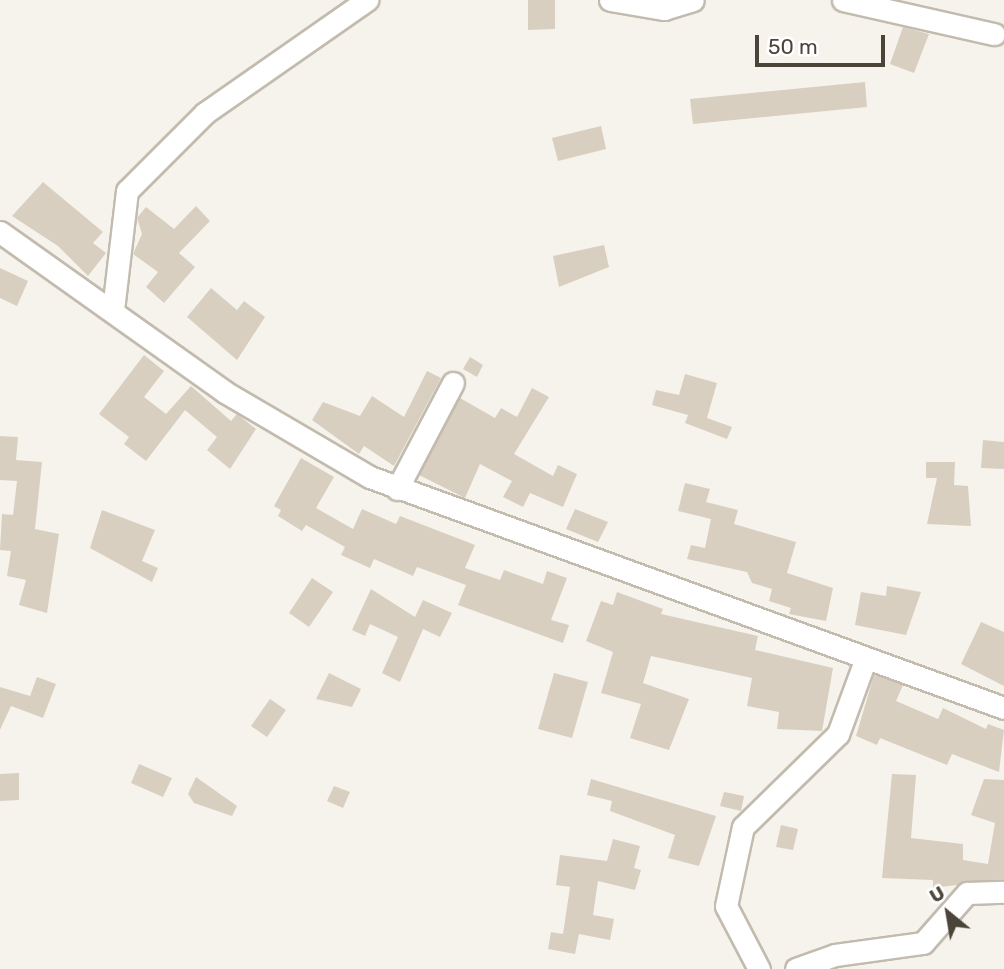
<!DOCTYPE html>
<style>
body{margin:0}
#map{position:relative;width:1004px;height:969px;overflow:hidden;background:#f6f3ec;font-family:Rubik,sans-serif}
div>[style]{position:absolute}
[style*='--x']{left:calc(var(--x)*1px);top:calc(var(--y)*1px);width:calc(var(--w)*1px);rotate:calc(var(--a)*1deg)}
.building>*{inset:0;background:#d8cfc1}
.roads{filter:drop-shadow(2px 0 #c2bbae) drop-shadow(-2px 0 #c2bbae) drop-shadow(0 2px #c2bbae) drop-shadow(0 -2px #c2bbae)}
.minor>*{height:21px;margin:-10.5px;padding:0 10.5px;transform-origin:10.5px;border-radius:10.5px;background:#fff}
span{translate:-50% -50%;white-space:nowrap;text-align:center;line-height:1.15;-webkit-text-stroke:7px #fff;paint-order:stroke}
.north{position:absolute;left:913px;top:878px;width:70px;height:70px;-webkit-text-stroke:5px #fff;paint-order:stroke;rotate:330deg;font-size:19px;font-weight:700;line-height:28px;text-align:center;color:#4b4439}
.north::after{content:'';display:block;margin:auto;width:24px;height:32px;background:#4b4439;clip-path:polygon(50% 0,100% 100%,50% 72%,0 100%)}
.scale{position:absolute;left:755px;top:35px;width:130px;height:32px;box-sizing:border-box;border:4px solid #4b4439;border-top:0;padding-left:9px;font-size:21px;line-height:24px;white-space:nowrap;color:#4b4439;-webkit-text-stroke:5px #fff;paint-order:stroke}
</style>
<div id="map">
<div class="building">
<i style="clip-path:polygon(528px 0,555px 0,555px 29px,528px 30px)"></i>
<i style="clip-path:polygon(903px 27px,929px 34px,914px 73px,890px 64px)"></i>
<i style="clip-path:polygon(865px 82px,867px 107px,693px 124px,690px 99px)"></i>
<i style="clip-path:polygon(601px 126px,606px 149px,558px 161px,552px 138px)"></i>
<i style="clip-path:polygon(43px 182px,103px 232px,93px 243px,106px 253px,88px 276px,58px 246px,12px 216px)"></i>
<i style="clip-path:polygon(196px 206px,210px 221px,179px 253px,195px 267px,164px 303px,146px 287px,158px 272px,133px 254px,142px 234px,137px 218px,146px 207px,174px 229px)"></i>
<i style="clip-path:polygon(604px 245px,609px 267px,559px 287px,553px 256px)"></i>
<i style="clip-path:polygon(0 268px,28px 281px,17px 306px,0 298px)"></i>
<i style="clip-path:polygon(211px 288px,237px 310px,244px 301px,265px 317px,237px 360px,187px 317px)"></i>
<i style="clip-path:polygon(144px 355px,164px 371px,144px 397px,166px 414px,191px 386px,231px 421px,237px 414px,256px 429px,230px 469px,207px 450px,217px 437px,185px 410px,146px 461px,124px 444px,129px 437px,99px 414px)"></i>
<i style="clip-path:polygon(470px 357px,483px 365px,477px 377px,463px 369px)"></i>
<i style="clip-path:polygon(427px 371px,441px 378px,394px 466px,364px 446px,359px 454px,312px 420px,323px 402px,360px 416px,372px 396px,404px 417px)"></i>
<i style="clip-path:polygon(685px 374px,717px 383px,707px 418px,732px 427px,727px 439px,685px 423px,688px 415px,652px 405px,656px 390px,679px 395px)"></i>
<i style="clip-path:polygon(532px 388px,549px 397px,514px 454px,553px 476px,558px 465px,577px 474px,563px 507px,530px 493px,523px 507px,503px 497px,512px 481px,480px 464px,465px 498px,419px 475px,460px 398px,495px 418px,501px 408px,517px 417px)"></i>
<i style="clip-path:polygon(0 436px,18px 437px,16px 460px,42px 462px,35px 529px,59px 534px,47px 613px,19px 605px,26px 580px,7px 576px,11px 551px,0 550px,2px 514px,13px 515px,17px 481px,0 480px)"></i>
<i style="clip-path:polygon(983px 440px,1004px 442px,1004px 469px,981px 468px)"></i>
<i style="clip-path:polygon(301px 458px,334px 477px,316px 508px,353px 529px,362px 509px,396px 524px,400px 516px,475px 545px,465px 568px,500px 580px,504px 570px,543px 584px,547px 571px,567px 578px,551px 620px,569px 625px,563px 643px,458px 605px,466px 585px,417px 567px,413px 576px,374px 559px,370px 568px,341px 555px,345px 547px,306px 525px,302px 531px,278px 516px,281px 510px,274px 506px)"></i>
<i style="clip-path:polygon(926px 462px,955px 462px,954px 485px,968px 486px,971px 526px,927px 524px,937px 478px,926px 478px)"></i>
<i style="clip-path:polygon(685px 483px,710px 489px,706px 502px,738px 510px,734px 524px,796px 542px,787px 573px,833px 588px,826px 621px,789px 614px,791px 608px,769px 601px,772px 589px,752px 583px,747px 572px,687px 559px,691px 545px,705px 548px,711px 519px,678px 511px)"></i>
<i style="clip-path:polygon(575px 509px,608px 522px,598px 542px,566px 529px)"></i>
<i style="clip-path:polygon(102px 510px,155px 530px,142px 561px,158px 568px,152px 582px,90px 548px)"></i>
<i style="clip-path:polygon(312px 578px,333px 592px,309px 627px,289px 613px)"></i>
<i style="clip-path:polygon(887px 586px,921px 592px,906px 635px,855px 625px,861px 592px,886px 596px)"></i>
<i style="clip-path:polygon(371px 589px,415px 617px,423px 600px,452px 613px,440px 637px,423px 629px,400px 682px,382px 673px,398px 637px,370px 624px,365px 636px,352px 630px)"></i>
<i style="clip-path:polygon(617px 592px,663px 609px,661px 614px,758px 636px,755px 650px,833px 668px,822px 731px,777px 729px,779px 712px,747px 706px,752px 678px,651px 656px,643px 683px,689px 699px,669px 750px,630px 738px,641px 704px,601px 693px,613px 652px,586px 641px,601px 601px,613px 605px)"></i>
<i style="clip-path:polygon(981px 622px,1004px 632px,1004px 686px,961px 664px)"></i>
<i style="clip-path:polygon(329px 673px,361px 689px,352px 707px,316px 699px)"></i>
<i style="clip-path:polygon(554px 673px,588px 682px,572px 738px,538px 729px)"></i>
<i style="clip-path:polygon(874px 675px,903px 685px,896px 701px,938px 719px,943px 708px,986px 729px,988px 724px,1004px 730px,999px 772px,952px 754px,947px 765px,880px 738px,877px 745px,856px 736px)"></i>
<i style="clip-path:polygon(37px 677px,56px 684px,43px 718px,11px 706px,0 730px,0 687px,30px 696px)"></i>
<i style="clip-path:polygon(270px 699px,286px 710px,267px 737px,251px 726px)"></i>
<i style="clip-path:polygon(139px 764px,172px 778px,163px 797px,131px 783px)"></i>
<i style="clip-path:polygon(19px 773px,19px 800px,0 801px,0 774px)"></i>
<i style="clip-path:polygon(892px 774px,916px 775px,911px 838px,963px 844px,963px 860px,988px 864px,995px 823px,971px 815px,984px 779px,1004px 780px,1004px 879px,933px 888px,933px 880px,882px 878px)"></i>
<i style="clip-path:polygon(196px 777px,237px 806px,232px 816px,194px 803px,188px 794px)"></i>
<i style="clip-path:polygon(591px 779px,716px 816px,699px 866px,668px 858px,675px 835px,610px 811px,612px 801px,587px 795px)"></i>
<i style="clip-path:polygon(334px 786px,350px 792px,343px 808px,327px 801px)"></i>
<i style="clip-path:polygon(724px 792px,744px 796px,741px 811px,720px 806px)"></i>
<i style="clip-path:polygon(781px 825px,798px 829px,793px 850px,776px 847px)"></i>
<i style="clip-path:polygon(613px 839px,640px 846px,634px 868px,641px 870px,635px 890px,598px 881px,593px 915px,614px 919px,610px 940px,579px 934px,575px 954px,548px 949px,551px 932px,563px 934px,570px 887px,556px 885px,560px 855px,607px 861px)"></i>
</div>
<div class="roads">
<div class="minor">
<i style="--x:610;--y:0;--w:55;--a:9.5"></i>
<i style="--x:664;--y:9;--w:30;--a:-17"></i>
<i style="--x:843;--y:0;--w:155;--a:12.7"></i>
<i style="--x:0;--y:232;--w:276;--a:35.4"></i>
<i style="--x:225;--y:392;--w:168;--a:30.4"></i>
<i style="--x:370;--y:477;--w:675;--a:20.02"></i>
<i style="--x:113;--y:310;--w:120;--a:-83.3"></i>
<i style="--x:127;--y:191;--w:110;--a:-45"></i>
<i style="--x:205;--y:113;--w:198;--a:-34.9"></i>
<i style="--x:397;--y:489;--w:120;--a:-62.2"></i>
<i style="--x:759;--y:969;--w:71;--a:-117.6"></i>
<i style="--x:726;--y:906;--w:81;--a:-77.9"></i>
<i style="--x:743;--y:827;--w:133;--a:-44.4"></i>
<i style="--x:838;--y:734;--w:81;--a:-69.8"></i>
<i style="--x:796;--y:969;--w:41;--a:-19.7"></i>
<i style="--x:835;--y:955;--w:89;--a:-7.8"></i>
<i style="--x:923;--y:943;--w:67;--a:-48.7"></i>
<i style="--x:967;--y:893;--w:37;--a:-2"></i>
</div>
</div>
<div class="north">U</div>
<div class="scale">50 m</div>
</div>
